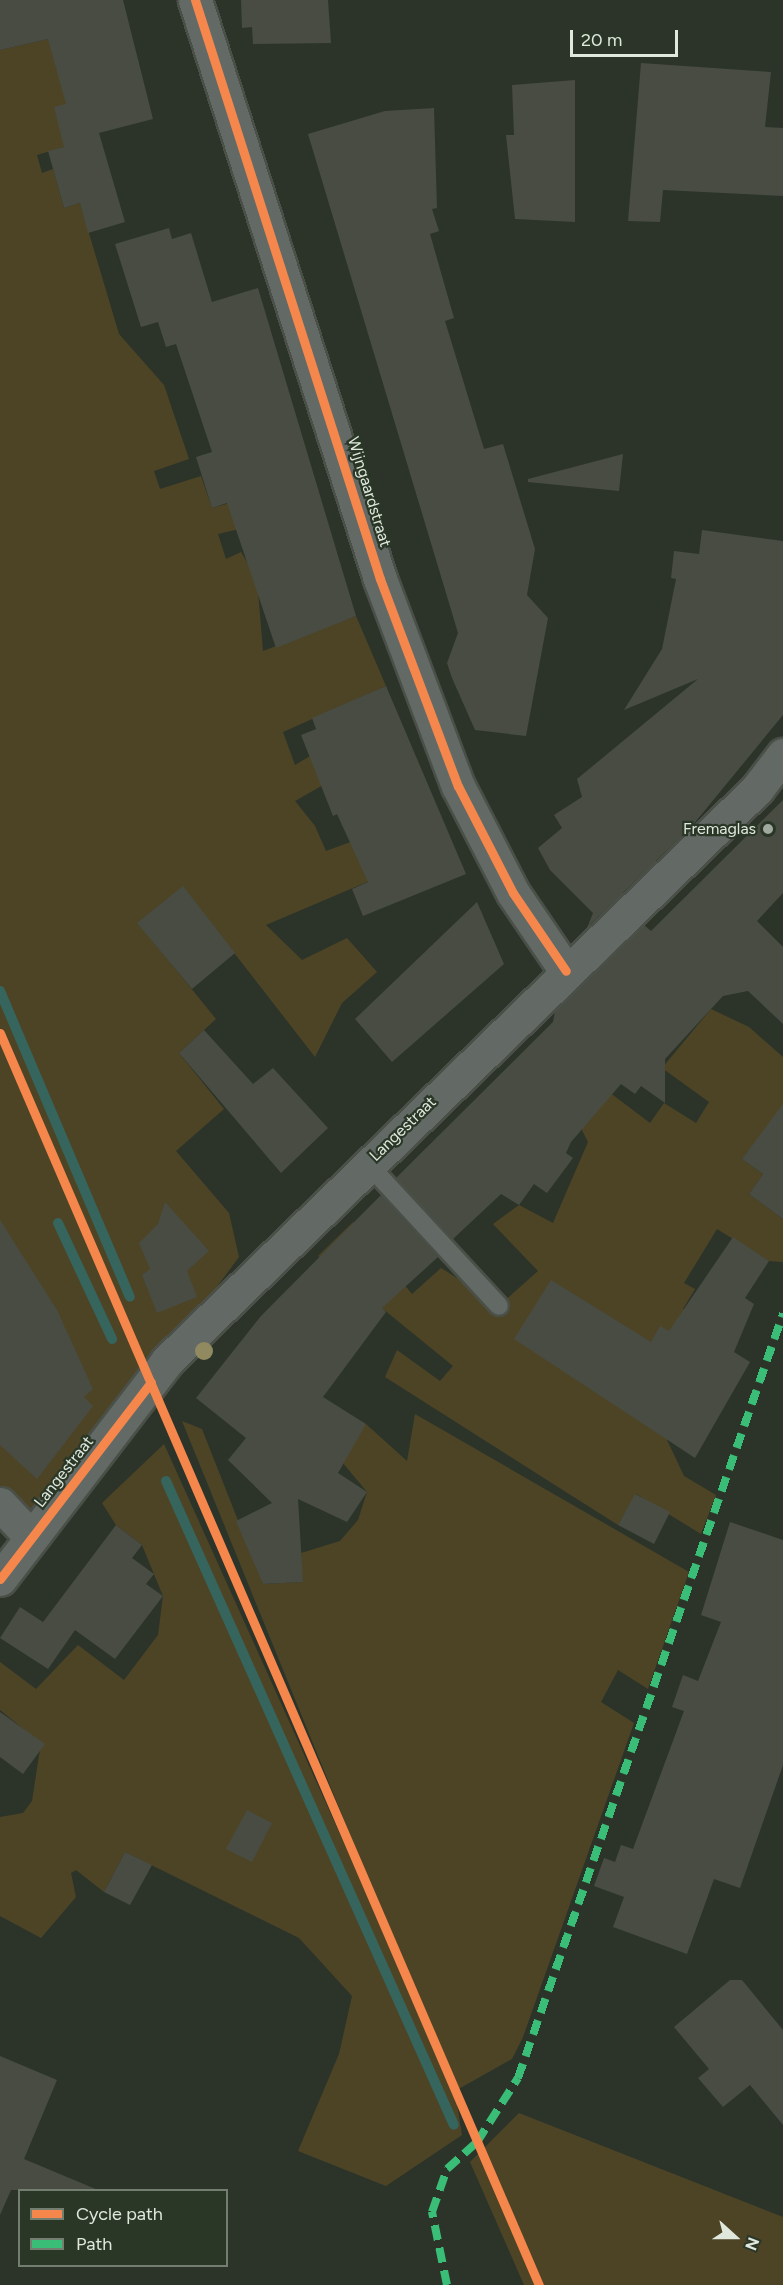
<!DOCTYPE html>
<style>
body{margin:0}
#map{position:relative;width:783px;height:2285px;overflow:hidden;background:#2c342a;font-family:Figtree,sans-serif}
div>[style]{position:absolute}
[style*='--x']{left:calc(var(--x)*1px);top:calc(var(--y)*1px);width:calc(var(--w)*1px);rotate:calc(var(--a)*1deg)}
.green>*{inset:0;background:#4d4426}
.stream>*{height:10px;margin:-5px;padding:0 5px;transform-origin:5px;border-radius:5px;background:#36655e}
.building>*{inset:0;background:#484c43}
.roads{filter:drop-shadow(2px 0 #4a5048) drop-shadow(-2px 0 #4a5048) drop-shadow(0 2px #4a5048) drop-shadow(0 -2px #4a5048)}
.lane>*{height:18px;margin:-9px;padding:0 9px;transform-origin:9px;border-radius:9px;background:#636965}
.street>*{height:33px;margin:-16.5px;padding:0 16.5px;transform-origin:16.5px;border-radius:16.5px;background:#636965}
.quiet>*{height:8px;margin-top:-4px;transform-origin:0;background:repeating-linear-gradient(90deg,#3abd76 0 15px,transparent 0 23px)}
.cycleway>*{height:9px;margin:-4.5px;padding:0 4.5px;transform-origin:4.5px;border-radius:4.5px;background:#f5874c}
.trees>*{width:18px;height:18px;margin:-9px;border-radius:50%;background:#918a61}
.dots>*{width:16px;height:16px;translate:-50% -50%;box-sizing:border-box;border:3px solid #2a3727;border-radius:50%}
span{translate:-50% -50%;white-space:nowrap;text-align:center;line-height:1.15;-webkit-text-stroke:4.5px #2a3727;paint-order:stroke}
.street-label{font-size:16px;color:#e0e8de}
.poi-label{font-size:16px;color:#e0e8de}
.right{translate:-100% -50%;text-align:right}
.legend{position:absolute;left:18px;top:2189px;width:210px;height:78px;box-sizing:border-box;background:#2a3727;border:2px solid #737e70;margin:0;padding:8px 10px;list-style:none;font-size:18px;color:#e0e8de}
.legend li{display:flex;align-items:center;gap:12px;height:30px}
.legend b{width:30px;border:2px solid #737e70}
.north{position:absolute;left:705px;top:2207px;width:60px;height:60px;-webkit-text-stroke:4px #2a3727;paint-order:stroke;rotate:111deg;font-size:16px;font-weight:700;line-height:24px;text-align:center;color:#e0e8de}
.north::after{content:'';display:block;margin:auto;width:21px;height:27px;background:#e0e8de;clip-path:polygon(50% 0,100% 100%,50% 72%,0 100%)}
.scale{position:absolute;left:570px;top:30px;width:108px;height:27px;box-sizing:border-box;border:3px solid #e0e8de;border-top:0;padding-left:8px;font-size:18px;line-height:21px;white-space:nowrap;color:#e0e8de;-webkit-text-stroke:4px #2a3727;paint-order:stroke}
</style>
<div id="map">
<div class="green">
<i style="clip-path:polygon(48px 39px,136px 53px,64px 147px,37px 155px,42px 173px,53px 169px,64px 208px,80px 203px,119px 334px,164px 385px,189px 459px,154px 471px,160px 489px,201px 476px,212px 508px,248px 498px,256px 525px,218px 534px,226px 559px,241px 552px,257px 579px,263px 651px,356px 616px,386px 686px,283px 732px,295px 765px,320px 750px,332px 780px,295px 801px,315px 826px,326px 851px,364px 837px,381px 876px,266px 925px,302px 960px,347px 938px,377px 972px,342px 1003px,315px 1057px,183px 887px,138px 923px,216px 1019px,179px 1053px,224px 1109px,176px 1151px,229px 1213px,239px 1257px,31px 1537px,0 1504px,0 50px)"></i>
<i style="clip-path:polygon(711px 1009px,749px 1027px,783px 1057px,783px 1110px,742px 1159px,763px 1174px,749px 1194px,783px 1219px,783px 1262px,769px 1261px,717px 1229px,684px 1283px,695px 1289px,683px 1309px,720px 1339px,709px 1371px,667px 1440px,684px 1476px,716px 1495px,701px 1534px,636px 1494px,618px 1525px,385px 1377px,397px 1350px,440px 1381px,453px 1366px,318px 1256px,353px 1222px,412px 1294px,441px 1268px,500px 1305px,538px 1271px,493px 1224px,519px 1205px,553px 1223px,588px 1142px,580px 1126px,609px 1092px,650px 1123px,664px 1103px,696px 1123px,709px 1102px,662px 1068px)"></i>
<i style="clip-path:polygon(415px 1414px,689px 1572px,648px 1689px,618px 1670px,601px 1702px,634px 1723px,523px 2037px,512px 2059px,455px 2091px,462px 2135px,386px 2186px,298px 2151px,339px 2054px,352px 1996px,299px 1938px,125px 1852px,104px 1892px,76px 1870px,71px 1873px,76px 1897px,41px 1938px,0 1916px,0 1817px,23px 1813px,32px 1801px,41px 1743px,0 1710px,0 1662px,36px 1689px,78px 1645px,124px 1680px,158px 1635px,163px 1596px,142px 1545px,116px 1525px,102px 1503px,164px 1444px,440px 2056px,182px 1421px,202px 1429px,263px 1584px,302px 1582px,301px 1553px,340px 1541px,358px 1520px,367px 1492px,338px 1457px,366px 1424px,407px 1461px)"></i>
<i style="clip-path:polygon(519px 2113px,783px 2217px,783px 2285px,524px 2285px,470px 2162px)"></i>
</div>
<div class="stream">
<i style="--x:0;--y:991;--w:332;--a:67"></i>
<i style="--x:58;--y:1223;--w:128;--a:65"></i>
<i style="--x:166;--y:1481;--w:705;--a:65.91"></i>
</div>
<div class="building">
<i style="clip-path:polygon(0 0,123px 0,153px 119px,99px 133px,125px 222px,88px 233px,80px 203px,64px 208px,48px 151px,64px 147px,54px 107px,66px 104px,48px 39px,0 50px)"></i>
<i style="clip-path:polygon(241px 0,328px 0,331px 43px,253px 44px,252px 27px,242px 28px)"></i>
<i style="clip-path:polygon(641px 63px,771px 72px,765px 127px,783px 128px,783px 196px,663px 190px,660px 222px,628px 221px)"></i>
<i style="clip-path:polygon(575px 80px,575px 222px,515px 219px,506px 135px,514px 135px,512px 85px)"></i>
<i style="clip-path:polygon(434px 108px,437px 208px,432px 209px,439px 231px,430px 234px,454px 318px,445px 321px,484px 449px,503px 444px,535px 549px,527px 595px,548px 618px,526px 736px,475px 730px,452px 678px,447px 663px,458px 633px,308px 134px,385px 111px)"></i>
<i style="clip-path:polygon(169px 228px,172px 239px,191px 233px,212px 302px,258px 288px,356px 616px,276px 648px,227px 503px,212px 508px,196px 457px,212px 452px,176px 344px,166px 347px,158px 322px,141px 327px,115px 244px)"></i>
<i style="clip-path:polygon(623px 454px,619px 491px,528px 482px,528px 479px)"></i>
<i style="clip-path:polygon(702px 530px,783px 541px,783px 715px,692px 826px,587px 928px,593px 913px,550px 870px,538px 848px,562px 828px,554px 815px,582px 797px,577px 779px,698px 679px,624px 710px,662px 649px,676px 579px,671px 578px,674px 551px,699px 554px)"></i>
<i style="clip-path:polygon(386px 686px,466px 874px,363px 916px,352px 889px,368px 882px,337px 814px,333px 816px,301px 735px,316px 729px,312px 718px)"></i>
<i style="clip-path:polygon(783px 800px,783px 893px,757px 921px,783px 947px,783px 1024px,748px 991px,723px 996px,665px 1059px,665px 1103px,641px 1086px,635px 1094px,621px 1084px,571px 1142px,566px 1153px,573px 1158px,547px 1193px,534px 1184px,519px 1205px,501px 1194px,453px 1239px,396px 1178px,553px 1022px,555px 1011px,644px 925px,651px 931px)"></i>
<i style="clip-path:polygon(183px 886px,235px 953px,192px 989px,137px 923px)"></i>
<i style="clip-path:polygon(477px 902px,504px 964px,392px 1062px,355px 1019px)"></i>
<i style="clip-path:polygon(204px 1030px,253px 1084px,273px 1068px,328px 1128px,281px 1173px,179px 1053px)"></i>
<i style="clip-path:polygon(783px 1104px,783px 1219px,749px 1194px,763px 1174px,742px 1159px)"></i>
<i style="clip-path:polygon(381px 1195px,438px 1257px,382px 1308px,386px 1312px,323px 1397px,366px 1424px,338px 1473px,367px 1492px,347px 1522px,298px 1499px,303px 1582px,263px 1584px,236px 1521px,272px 1503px,228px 1460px,246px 1438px,196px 1398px,261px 1316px)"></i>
<i style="clip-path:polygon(165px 1202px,209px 1251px,187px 1271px,197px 1297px,157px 1313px,142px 1275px,150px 1269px,139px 1243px,158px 1224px)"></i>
<i style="clip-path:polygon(0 1220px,57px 1310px,93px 1389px,84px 1397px,93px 1406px,37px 1479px,0 1445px)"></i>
<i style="clip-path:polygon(733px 1237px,769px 1261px,745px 1298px,754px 1304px,734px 1352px,750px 1362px,695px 1458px,514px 1339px,551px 1280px,651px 1342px,660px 1326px,669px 1331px)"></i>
<i style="clip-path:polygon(635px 1494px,670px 1512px,654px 1544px,618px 1525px)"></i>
<i style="clip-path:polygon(730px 1522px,783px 1540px,783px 1765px,740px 1888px,714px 1879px,687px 1954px,613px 1927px,624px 1897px,594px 1886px,604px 1858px,615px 1862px,621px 1845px,633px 1849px,684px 1711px,672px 1707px,683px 1675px,698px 1681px,721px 1622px,701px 1615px)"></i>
<i style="clip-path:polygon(116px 1525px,142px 1545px,132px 1558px,154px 1574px,146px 1584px,163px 1596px,115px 1659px,75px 1630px,48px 1669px,0 1638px,20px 1607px,43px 1622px)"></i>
<i style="clip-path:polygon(0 1712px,45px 1744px,23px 1774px,0 1757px)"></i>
<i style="clip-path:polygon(247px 1810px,272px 1823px,252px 1862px,226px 1849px)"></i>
<i style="clip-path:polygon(125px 1852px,152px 1865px,130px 1905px,104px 1892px)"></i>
<i style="clip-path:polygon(730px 1980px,742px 1980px,783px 2030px,783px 2125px,750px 2085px,723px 2107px,698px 2078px,709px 2069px,674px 2027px)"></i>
<i style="clip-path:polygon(0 2056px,57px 2080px,24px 2159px,98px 2190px,11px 2190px,0 2215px)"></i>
</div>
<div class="roads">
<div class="lane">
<i style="--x:368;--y:1164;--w:193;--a:47.3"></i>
</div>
<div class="street">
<i style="--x:195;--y:0;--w:608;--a:72.28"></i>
<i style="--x:380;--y:579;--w:221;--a:69.4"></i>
<i style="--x:458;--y:786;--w:120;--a:62.8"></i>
<i style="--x:513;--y:893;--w:94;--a:55.8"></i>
<i style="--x:0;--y:1504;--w:45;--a:46.8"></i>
<i style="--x:0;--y:1579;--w:275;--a:-52.5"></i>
<i style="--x:167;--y:1361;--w:822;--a:-44.11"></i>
<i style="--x:757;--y:789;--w:43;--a:-52.6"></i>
</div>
</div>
<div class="quiet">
<i style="--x:447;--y:2285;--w:75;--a:-101.6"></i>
<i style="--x:432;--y:2212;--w:46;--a:-70.8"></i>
<i style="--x:447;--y:2169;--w:40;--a:-42"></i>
<i style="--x:477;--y:2142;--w:76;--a:-57.4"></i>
<i style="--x:518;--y:2078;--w:809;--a:-70.87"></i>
</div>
<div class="cycleway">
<i style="--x:195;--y:0;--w:608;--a:72.28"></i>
<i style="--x:380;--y:579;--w:221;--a:69.4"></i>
<i style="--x:458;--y:786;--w:120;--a:62.8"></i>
<i style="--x:513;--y:893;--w:94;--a:55.8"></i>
<i style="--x:0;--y:1033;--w:1363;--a:66.71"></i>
<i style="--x:0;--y:1579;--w:248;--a:-52.5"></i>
</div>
<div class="trees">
<i style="left:204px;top:1351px"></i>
</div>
<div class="dots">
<i style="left:768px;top:829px;background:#a1a99f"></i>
</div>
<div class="street-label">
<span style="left:369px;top:492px;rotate:73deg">Wijngaardstraat</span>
<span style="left:403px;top:1129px;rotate:-44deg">Langestraat</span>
<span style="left:64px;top:1472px;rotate:-52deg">Langestraat</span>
</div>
<div class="poi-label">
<span class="right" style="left:756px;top:829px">Fremaglas</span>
</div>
<ul class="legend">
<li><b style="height:8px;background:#f5874c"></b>Cycle path</li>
<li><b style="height:8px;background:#3abd76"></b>Path</li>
</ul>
<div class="north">N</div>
<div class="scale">20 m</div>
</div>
